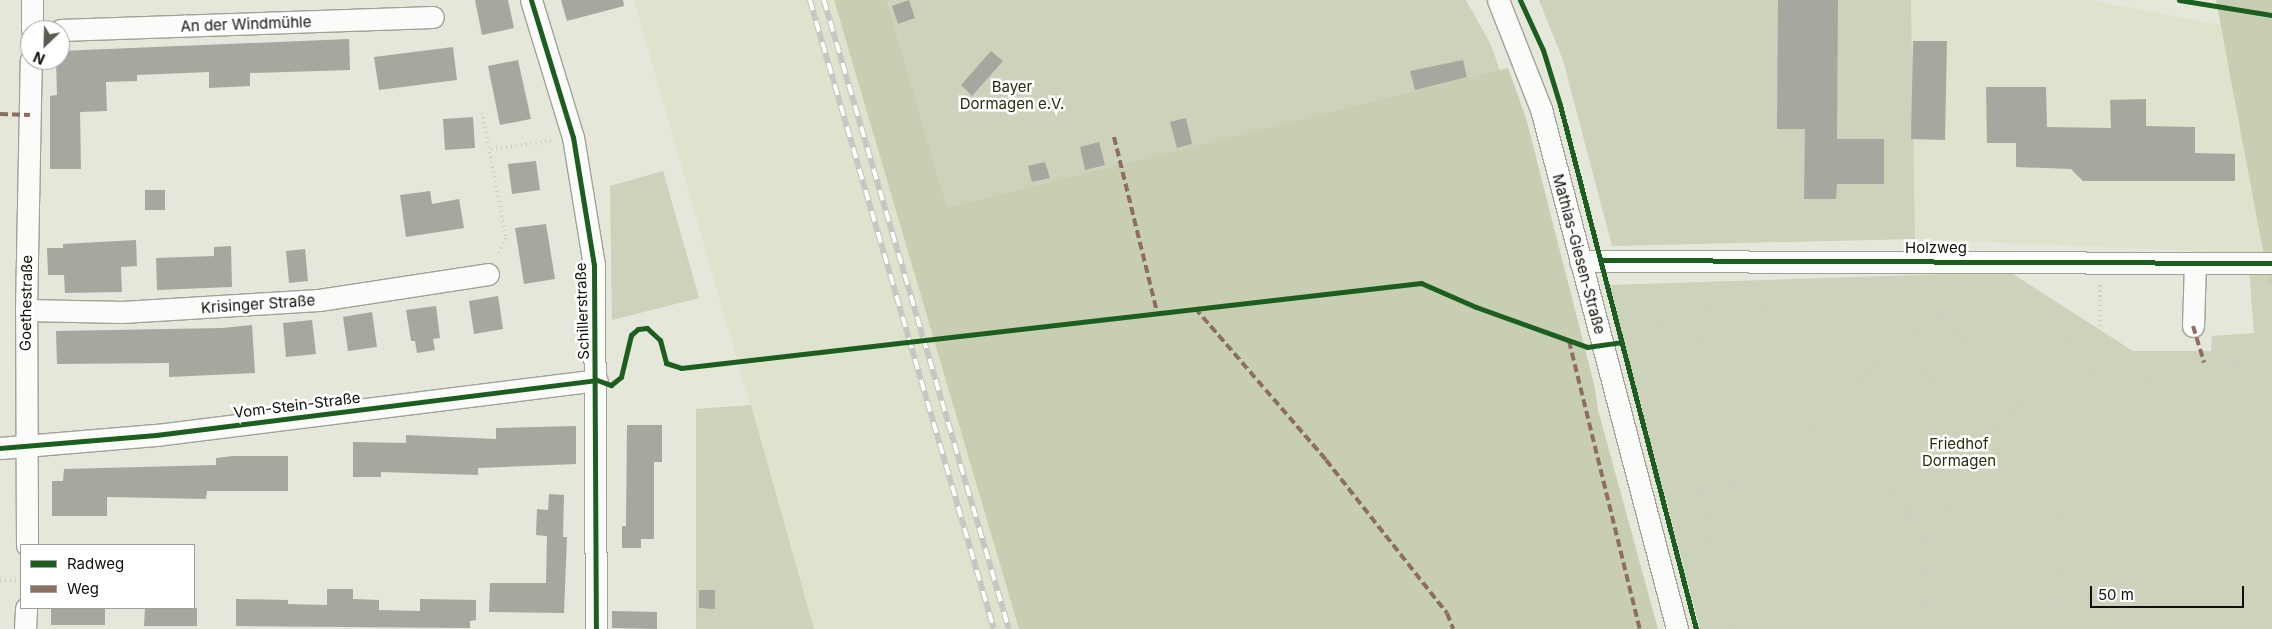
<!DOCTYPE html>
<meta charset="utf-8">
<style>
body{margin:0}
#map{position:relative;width:2272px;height:629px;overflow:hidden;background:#e4e7da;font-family:Inter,sans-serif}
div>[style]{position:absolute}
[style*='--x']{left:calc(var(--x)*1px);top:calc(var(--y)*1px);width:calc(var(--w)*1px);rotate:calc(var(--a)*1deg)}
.built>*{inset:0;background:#dee3cd}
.green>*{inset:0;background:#cdd2ba}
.forest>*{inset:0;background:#c8ceb1}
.building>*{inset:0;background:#a6a89f}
.path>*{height:3px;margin-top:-1.5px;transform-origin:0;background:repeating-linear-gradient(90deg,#cacac7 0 1px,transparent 0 5px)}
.roads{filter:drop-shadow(1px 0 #a0a299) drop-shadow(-1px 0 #a0a299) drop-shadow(0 1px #a0a299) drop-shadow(0 -1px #a0a299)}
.minor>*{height:21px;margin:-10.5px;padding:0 10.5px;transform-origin:10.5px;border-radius:10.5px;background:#fbfbf9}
.rail>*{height:5.5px;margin-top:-2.75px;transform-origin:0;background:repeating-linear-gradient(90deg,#fff 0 11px,#c5c6c3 0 22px);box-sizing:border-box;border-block:1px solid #c5c6c3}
.quiet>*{height:4px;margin-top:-2px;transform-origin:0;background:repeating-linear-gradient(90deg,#8d6e63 0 8px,transparent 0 12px)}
.cycleway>*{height:5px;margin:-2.5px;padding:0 2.5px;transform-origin:2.5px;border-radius:2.5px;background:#1b5e20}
span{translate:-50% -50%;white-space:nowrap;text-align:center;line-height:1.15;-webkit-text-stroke:5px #fff;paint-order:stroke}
.street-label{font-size:15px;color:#0f1009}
.park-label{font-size:15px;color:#282d0c}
.legend{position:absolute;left:20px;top:544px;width:175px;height:65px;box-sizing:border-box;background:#fff;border:1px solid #9f9f9d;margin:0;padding:6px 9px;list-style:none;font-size:15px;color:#0f1009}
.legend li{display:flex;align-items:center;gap:10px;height:25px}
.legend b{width:25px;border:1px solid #9f9f9d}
.north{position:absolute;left:20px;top:20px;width:50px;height:50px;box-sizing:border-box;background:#fff;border:1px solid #9f9f9d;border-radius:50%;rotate:204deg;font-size:14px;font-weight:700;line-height:20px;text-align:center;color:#0f1009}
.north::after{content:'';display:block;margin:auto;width:18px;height:22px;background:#5a5b52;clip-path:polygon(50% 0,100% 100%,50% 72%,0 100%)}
.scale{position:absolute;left:2090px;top:586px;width:154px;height:22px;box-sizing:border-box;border:2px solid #0f1009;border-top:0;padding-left:6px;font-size:15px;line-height:18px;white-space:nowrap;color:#0f1009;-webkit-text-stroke:4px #fff;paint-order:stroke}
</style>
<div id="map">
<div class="built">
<i style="clip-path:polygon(634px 0,834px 0,1019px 629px,814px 629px)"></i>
<i style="clip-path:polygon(1911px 0,2088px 0,2222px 25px,2263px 254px,1915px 239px)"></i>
</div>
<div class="green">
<i style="clip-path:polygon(887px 0,1466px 0,1490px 43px,1500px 71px,947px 207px)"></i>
<i style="clip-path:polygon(1539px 0,1911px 0,1915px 239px,1612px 246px,1563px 60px)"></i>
<i style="clip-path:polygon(663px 171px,699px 298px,612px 320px,610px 186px)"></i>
<i style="clip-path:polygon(2249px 268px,2272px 270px,2272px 629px,1700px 629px,1609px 285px,2010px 272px,2133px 351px,2211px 351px,2212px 336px,2254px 333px)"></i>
<i style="clip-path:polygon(751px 405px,814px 629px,696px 629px,696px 409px)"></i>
</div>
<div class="forest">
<i style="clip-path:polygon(834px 0,887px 0,947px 207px,1508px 68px,1526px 118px,1595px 388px,1598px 410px,1658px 629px,1019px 629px)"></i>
<i style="clip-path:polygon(2216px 0,2272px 0,2272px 283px,2269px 283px)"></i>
</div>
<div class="building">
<i style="clip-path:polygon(475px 0,508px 0,514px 28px,482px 35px)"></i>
<i style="clip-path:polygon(561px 0,623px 0,624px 6px,567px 21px)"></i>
<i style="clip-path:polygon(909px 0,915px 18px,898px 24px,892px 6px)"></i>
<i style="clip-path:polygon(1778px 0,1838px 0,1837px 139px,1884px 139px,1884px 184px,1837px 184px,1836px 199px,1804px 199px,1805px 129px,1777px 129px)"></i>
<i style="clip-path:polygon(349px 39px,350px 70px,250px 73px,250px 86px,209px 88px,209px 72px,137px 75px,137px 81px,106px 82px,107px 111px,80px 112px,81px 169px,50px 169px,50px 96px,57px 95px,56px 60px,60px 60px,60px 51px)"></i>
<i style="clip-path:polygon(1913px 41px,1947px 41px,1945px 140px,1911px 139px)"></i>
<i style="clip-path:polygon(453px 47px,457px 80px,379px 90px,374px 57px)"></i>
<i style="clip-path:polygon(991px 51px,1003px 61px,972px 96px,961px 85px)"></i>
<i style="clip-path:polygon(518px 60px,531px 119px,500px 125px,488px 66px)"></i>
<i style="clip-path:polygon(1463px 60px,1467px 77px,1415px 90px,1410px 71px)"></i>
<i style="clip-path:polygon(1986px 87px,2046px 87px,2047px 127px,2111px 128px,2110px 100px,2146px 99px,2146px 126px,2195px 127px,2195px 153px,2235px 154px,2235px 181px,2083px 181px,2071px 169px,2016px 167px,2016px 143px,1987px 143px)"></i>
<i style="clip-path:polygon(473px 117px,475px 148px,445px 150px,443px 119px)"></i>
<i style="clip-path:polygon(1186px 118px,1192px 144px,1177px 148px,1170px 122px)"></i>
<i style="clip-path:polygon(1099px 142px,1105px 165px,1085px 170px,1080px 147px)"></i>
<i style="clip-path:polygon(536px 161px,540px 190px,512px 194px,508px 164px)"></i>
<i style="clip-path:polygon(1045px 162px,1050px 178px,1032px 182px,1028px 166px)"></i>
<i style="clip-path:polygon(145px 190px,165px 190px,165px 210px,145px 210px)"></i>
<i style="clip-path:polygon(430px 191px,432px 204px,459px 199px,464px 228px,406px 237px,400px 195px)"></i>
<i style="clip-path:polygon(546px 224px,555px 279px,524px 284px,515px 228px)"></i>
<i style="clip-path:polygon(136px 240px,137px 266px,121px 267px,122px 292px,65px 293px,64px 275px,48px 275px,47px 248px,63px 248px,63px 244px)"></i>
<i style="clip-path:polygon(231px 246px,232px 287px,157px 290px,156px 258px,214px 256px,214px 247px)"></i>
<i style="clip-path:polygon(305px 249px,308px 281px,289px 283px,286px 251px)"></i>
<i style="clip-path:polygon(498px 296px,503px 329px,474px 334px,469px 301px)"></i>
<i style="clip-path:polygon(436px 306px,440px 338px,433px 339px,435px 350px,417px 353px,415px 341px,411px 341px,406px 310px)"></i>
<i style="clip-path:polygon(372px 312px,377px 347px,348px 351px,343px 317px)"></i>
<i style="clip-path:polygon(312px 320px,316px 354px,286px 357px,283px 323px)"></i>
<i style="clip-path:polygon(252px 325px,255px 373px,169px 377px,169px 363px,57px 364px,56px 331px,222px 328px)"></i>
<i style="clip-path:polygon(627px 425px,662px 425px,662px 462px,654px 462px,654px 539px,641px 539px,641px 548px,622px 548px,622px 526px,626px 526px)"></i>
<i style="clip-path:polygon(576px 426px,576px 464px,478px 468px,478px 475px,381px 472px,381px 477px,353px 477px,353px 442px,406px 443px,406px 435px,496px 439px,496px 428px)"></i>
<i style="clip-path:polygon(233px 456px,288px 456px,288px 491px,207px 491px,206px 499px,107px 497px,107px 516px,52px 516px,52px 481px,63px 481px,64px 469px,216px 465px,216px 458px)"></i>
<i style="clip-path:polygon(549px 494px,564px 495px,563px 537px,567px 537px,564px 613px,489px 612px,490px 583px,546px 583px,547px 536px,536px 535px,537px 509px,548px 510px)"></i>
<i style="clip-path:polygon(327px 589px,353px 589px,353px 599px,379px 600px,379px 610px,420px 611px,420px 599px,476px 600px,476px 620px,470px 621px,470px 628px,236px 626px,236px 599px,288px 600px,288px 604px,327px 605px)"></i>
<i style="clip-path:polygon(699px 590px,715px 590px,715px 609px,699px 608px)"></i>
<i style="clip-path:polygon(51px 608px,105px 608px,105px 625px,51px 625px)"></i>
<i style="clip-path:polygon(145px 608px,197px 608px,197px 626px,144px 626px)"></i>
<i style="clip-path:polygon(612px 611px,657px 612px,657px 629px,612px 628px)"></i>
</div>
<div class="path">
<i style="--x:1027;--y:0;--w:29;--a:86"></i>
<i style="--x:1029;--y:29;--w:26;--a:53"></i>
<i style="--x:1045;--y:50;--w:70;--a:43.3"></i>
<i style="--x:1096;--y:98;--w:43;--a:65.2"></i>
<i style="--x:1227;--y:0;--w:17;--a:77"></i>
<i style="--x:1188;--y:93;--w:34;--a:-56"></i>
<i style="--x:1207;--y:65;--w:27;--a:-96"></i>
<i style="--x:1204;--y:38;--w:34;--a:-38"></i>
<i style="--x:1231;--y:17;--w:68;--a:-14.4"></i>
<i style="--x:482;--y:112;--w:128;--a:79.2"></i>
<i style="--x:506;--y:238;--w:19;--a:118"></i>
<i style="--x:491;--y:149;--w:62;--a:-8.4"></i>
<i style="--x:1673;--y:318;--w:281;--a:38.5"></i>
<i style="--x:1893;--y:493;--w:32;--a:46"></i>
<i style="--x:1915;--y:516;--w:30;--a:64"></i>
<i style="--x:1928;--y:543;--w:63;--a:94.5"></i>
<i style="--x:1923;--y:606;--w:25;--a:116"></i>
<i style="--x:1939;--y:318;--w:115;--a:39.4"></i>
<i style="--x:1917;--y:332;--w:123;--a:40"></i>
<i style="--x:1622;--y:342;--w:44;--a:-27.1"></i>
<i style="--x:1896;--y:349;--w:129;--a:39.4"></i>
<i style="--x:2258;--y:360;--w:19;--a:-43"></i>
<i style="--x:1877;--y:365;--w:136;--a:40.2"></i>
<i style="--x:2038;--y:382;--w:26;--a:39"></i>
<i style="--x:2058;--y:398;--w:205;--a:90.3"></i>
<i style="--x:2145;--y:382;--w:247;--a:89.1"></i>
<i style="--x:1731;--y:483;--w:148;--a:0"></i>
<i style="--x:1698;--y:492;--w:31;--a:-17"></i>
<i style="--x:1728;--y:483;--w:37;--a:-26"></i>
<i style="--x:1761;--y:467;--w:62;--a:-35.2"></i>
<i style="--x:1812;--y:431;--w:45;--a:-51.3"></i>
<i style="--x:1840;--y:396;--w:96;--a:-40.3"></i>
<i style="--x:1913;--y:334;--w:36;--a:-32"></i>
<i style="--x:1946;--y:510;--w:112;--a:1.5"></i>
<i style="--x:1704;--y:515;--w:210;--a:0.3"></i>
<i style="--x:1711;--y:540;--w:347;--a:0.8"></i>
<i style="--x:1928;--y:543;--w:135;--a:-58.7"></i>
<i style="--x:1998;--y:428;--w:71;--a:-48.4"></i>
<i style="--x:2045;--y:375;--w:40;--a:-34"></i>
<i style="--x:1721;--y:574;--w:336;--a:0"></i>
<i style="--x:0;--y:580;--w:21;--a:0"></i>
<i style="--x:1728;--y:600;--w:195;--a:1.8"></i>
<i style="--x:1923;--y:606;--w:349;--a:-0.5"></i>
<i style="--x:1733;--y:629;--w:141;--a:-104.3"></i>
<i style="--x:1698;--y:492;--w:174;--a:-102.3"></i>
<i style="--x:1661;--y:322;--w:47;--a:-16.1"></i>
<i style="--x:1706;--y:309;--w:56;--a:-1"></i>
<i style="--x:1762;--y:308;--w:252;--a:2"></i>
<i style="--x:2014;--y:317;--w:31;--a:17"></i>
<i style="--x:2044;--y:326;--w:32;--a:32"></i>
<i style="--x:2071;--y:343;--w:39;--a:54"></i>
<i style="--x:2094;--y:375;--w:51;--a:7.8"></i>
<i style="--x:2145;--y:382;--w:54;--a:-9.6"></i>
<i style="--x:2198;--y:373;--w:13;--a:-61"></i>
<i style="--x:2204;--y:362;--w:54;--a:-2.1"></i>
<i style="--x:2258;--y:360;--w:34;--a:66"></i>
<i style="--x:2018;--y:629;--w:26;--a:-74"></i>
<i style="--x:2089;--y:629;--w:244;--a:-89.8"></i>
<i style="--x:2090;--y:385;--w:11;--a:-68"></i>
<i style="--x:2094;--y:375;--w:54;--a:-83.7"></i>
<i style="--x:2100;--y:321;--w:38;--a:-90"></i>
<i style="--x:2192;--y:629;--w:27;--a:-94"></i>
<i style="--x:2190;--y:602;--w:229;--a:-88"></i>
<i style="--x:2233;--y:629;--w:268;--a:-89.8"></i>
</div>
<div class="roads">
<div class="minor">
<i style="--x:531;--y:0;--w:143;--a:73"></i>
<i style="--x:573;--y:137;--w:130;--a:80.7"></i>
<i style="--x:594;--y:265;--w:364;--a:89.7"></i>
<i style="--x:1498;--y:0;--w:117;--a:68.5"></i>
<i style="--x:1541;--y:109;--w:537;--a:75.34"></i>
<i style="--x:32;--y:30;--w:30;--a:-90"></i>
<i style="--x:60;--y:30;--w:373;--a:-2"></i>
<i style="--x:1580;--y:261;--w:692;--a:0.17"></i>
<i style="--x:26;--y:310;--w:96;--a:1.2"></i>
<i style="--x:122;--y:312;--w:197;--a:-3.5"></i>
<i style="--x:319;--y:300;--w:171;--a:-8.7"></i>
<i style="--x:2193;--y:326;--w:63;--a:-88.2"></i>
<i style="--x:0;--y:448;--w:157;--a:-4.8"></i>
<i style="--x:156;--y:435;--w:444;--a:-7.1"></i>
<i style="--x:27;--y:545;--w:235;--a:-90.2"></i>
<i style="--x:26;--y:310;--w:250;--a:-88.9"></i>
<i style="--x:25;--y:629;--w:21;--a:-87"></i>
</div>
</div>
<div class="rail">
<i style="--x:810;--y:0;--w:655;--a:73.69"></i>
<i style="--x:824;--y:0;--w:656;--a:73.61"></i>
</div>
<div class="quiet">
<i style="--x:0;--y:114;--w:30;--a:2"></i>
<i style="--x:1114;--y:137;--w:180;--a:76.2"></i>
<i style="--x:1195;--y:308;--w:201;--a:49.2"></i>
<i style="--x:1326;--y:460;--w:195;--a:51.7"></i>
<i style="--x:1447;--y:613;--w:17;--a:69"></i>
<i style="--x:2193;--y:326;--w:38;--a:73"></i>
<i style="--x:1569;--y:341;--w:297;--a:76.2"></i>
</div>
<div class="cycleway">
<i style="--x:531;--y:0;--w:143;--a:73"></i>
<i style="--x:573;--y:137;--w:130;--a:80.7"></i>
<i style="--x:594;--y:265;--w:364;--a:89.7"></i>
<i style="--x:1520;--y:0;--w:55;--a:65.3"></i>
<i style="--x:1543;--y:50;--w:58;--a:72.8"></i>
<i style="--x:1560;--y:105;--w:541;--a:75.45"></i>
<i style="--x:2179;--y:0;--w:94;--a:9.2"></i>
<i style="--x:1601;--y:260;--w:671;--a:0.26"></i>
<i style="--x:0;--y:448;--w:157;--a:-4.8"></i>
<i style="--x:156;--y:435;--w:444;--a:-7.1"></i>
<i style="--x:597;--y:380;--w:15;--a:20"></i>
<i style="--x:611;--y:385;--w:13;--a:-39"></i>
<i style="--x:621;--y:377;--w:43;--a:-76.6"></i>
<i style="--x:631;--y:335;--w:9;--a:-41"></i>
<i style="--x:638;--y:329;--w:9;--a:-6"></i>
<i style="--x:647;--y:328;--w:18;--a:43"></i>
<i style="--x:660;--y:340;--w:24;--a:75"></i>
<i style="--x:666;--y:363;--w:16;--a:18"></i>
<i style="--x:681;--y:368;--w:745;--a:-6.55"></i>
<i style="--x:1421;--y:283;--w:60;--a:23.6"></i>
<i style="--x:1476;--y:307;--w:118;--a:19.8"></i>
<i style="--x:1587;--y:347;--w:35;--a:-8"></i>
</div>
<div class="street-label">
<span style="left:246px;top:24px;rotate:-2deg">An der Windmühle</span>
<span style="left:1936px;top:248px">Holzweg</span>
<span style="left:1579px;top:254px;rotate:75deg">Mathias-Giesen-Straße</span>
<span style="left:26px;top:303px;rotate:-89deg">Goethestraße</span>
<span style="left:258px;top:304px;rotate:-4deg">Krisinger Straße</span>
<span style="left:582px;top:311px;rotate:-92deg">Schillerstraße</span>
<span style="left:297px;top:405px;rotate:-7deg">Vom-Stein-Straße</span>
</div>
<div class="park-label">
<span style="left:1012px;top:95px">Bayer<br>Dormagen e.V.</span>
<span style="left:1959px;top:452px">Friedhof<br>Dormagen</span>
</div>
<ul class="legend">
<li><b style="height:6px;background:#1b5e20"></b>Radweg</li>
<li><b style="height:6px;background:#8d6e63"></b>Weg</li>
</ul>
<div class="north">N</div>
<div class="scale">50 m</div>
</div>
